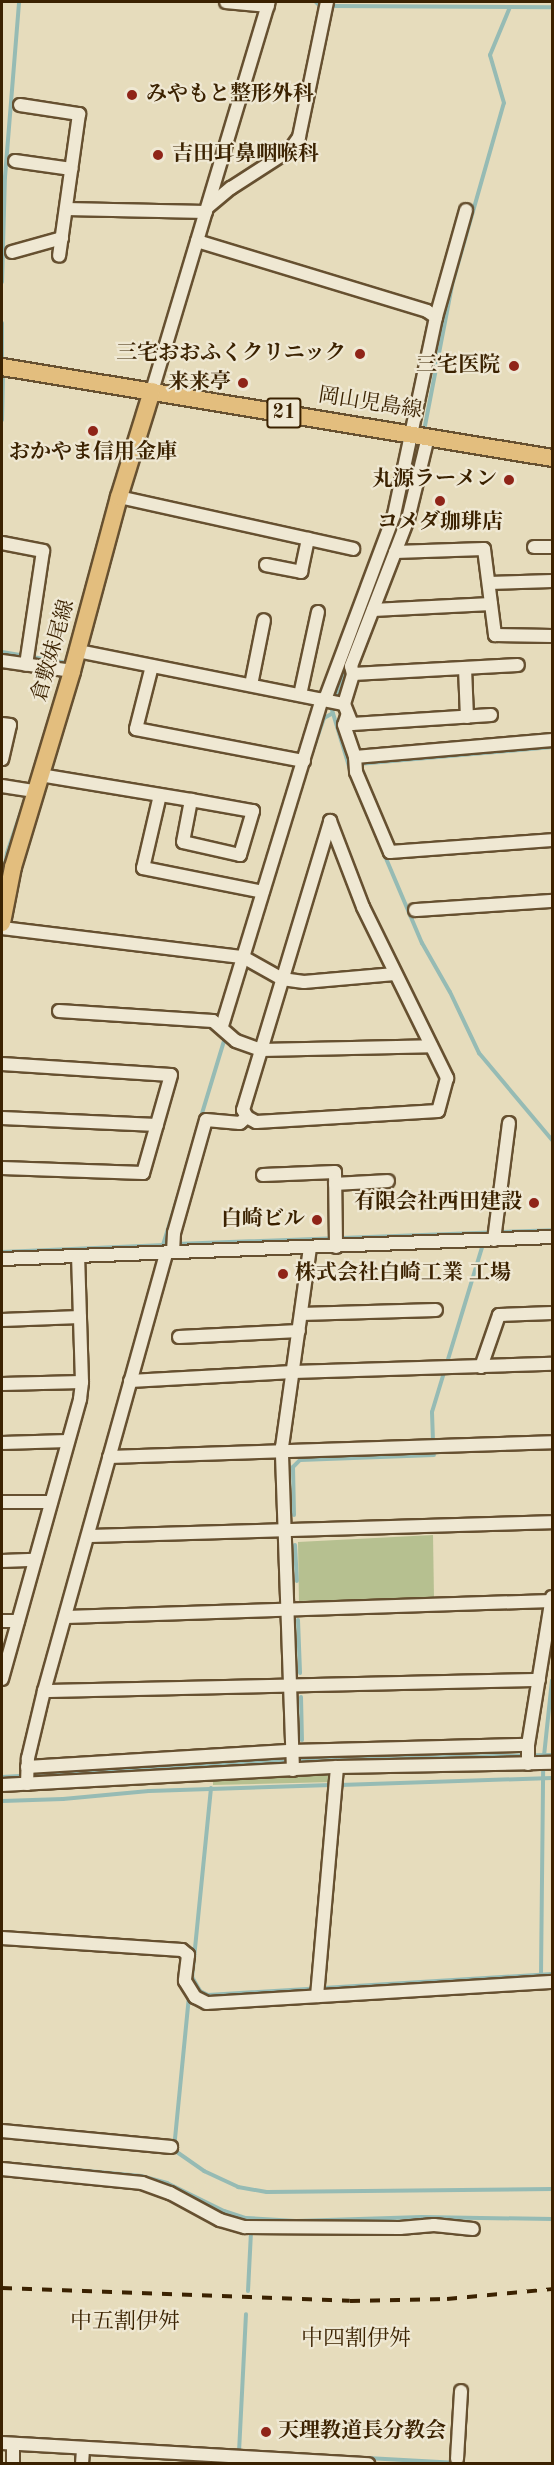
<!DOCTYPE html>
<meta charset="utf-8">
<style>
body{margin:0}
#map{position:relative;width:554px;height:2465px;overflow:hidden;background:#e6dcbc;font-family:"Old Standard TT","Noto Serif JP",serif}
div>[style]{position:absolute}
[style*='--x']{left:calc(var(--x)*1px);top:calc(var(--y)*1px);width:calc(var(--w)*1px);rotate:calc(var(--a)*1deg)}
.green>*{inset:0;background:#b6c090}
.stream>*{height:4px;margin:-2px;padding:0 2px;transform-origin:2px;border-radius:2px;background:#96bbb4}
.roads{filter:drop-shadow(2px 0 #665030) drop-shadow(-2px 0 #665030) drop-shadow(0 2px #665030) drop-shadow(0 -2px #665030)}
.minor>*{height:12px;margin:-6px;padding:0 6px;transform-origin:6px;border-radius:6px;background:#efe8d3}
.major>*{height:16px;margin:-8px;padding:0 8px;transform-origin:8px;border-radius:8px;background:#e3be7e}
.rail>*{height:4px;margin-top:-2px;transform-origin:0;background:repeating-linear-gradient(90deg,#3b2201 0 10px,transparent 0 20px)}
.dots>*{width:16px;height:16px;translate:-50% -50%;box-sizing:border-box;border:3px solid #efe8d3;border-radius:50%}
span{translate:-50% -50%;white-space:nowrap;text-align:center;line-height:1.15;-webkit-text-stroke:4.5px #efe8d3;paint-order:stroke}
.shield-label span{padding:2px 4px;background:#efe8d3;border:2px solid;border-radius:4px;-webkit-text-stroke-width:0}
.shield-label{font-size:20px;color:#3b2201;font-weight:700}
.poi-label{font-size:21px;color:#3b2201;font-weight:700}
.left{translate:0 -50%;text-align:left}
.right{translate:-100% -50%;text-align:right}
.street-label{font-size:21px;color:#3b2201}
.neighbourhood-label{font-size:22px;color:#3b2201}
.frame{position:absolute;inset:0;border:3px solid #3b2201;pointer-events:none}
</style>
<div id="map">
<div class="green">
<i style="clip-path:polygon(433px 1535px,434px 1598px,299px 1601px,298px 1542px)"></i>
<i style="clip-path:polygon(332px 1774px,332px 1782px,213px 1785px,213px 1780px)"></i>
</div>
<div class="stream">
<i style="--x:316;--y:2;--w:6;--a:45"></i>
<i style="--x:320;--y:6;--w:12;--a:0"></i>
<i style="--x:332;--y:6;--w:220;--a:0.3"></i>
<i style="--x:2;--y:282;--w:105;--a:-88.4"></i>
<i style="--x:5;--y:177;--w:176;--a:-85.4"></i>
<i style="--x:2;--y:323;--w:39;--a:90"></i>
<i style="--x:2;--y:420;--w:48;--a:-88.8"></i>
<i style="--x:424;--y:431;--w:149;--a:-79.1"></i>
<i style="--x:452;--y:285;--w:189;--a:-74.1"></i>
<i style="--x:504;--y:103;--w:50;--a:-106.3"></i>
<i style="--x:490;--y:55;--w:52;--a:-67.4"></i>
<i style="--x:351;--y:650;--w:141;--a:-69.3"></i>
<i style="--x:401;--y:518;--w:64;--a:-75.5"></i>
<i style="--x:2;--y:652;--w:66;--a:9.6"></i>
<i style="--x:347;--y:662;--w:50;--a:107.4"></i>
<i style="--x:332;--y:710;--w:66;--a:73.2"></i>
<i style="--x:309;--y:761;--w:46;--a:-70.8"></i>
<i style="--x:324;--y:718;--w:10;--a:-29"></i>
<i style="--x:358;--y:764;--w:195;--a:-5"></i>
<i style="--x:354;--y:783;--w:174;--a:67"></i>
<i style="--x:422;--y:943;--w:56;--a:60.3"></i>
<i style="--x:450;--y:992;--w:68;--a:64.6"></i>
<i style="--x:479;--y:1053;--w:114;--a:50"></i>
<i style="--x:2;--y:882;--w:29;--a:-80"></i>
<i style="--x:7;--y:853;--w:62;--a:-71.3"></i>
<i style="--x:200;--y:1120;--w:103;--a:-73.1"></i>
<i style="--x:176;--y:1244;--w:376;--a:-2.1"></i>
<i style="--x:163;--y:1245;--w:51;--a:-73"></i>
<i style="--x:2;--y:1252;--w:163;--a:-2.5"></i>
<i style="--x:433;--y:1441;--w:29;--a:-92"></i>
<i style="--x:432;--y:1412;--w:172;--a:-73.1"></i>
<i style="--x:294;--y:1515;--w:48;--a:-91.2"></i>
<i style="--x:293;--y:1467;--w:10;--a:-45"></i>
<i style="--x:300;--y:1460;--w:134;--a:-2.1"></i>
<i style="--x:295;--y:1545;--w:36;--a:87"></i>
<i style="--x:298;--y:1620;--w:53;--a:87.8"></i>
<i style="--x:301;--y:1697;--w:43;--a:88.7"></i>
<i style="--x:544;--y:1756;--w:76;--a:-84"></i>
<i style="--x:2;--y:1777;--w:307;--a:-3.2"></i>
<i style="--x:309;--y:1760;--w:243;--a:-1.2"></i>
<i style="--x:340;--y:1785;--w:212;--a:-1.9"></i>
<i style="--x:211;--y:1788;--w:190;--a:95.7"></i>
<i style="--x:192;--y:1977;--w:16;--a:60"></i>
<i style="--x:200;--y:1991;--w:9;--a:27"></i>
<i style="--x:208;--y:1995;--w:345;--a:-3.5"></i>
<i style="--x:2;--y:1801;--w:61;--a:-1.9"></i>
<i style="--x:63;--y:1799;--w:86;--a:-5.3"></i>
<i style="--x:149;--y:1791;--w:182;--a:-1.9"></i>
<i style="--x:541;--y:1975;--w:206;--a:-89.4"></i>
<i style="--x:189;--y:1996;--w:155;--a:95.6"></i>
<i style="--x:174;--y:2150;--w:37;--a:35"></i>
<i style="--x:204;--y:2171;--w:38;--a:25"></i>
<i style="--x:238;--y:2187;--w:29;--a:10"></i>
<i style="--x:267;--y:2192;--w:285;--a:-0.6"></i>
<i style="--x:2;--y:2163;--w:140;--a:5.3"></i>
<i style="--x:141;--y:2176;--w:27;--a:15"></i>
<i style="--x:167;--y:2183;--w:64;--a:26.2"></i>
<i style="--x:224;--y:2211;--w:23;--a:18"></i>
<i style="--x:246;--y:2218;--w:50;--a:3.4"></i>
<i style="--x:296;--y:2221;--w:126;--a:-1.8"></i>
<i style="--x:422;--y:2217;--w:130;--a:0.9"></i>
<i style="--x:248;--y:2291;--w:59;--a:-87.1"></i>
<i style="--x:239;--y:2452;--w:138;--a:-87.1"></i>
<i style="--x:367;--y:2458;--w:91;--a:3.1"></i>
</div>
<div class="roads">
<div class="minor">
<i style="--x:226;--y:2;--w:42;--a:5.4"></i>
<i style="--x:20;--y:105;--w:60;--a:8.7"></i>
<i style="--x:79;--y:114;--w:143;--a:98"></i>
<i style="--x:15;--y:161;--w:57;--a:8.1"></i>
<i style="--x:208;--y:207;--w:30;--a:-40"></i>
<i style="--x:231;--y:188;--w:70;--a:-32.8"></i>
<i style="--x:290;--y:150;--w:16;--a:-55"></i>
<i style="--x:299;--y:137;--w:138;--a:-78.3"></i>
<i style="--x:66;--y:209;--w:140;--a:1.2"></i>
<i style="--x:197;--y:241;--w:240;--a:16.9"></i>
<i style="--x:427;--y:311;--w:11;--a:34"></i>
<i style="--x:436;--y:317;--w:202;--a:102"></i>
<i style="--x:394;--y:515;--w:197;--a:110.5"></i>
<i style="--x:12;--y:252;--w:52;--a:-15.6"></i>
<i style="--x:436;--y:317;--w:111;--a:-74.3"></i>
<i style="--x:152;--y:391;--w:406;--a:-73.3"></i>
<i style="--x:119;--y:497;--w:240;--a:12.5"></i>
<i style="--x:2;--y:543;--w:42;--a:11"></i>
<i style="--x:43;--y:551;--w:115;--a:98.5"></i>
<i style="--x:534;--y:547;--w:18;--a:0"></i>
<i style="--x:395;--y:552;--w:89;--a:-1.9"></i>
<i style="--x:484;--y:549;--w:87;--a:82.7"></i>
<i style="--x:495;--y:635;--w:57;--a:1"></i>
<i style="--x:266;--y:565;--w:36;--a:11"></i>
<i style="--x:301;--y:572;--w:34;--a:-78"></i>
<i style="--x:489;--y:583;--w:63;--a:-1.8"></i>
<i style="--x:373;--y:610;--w:118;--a:-2.9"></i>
<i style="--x:78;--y:651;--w:271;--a:11.3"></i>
<i style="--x:2;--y:661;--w:71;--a:8.1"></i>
<i style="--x:152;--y:666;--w:65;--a:104.3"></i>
<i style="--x:136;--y:729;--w:171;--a:10.8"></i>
<i style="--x:465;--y:668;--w:49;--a:87.7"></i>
<i style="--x:353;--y:674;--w:8;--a:-104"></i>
<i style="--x:351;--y:666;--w:158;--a:-68.8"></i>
<i style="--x:408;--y:519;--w:84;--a:-76.3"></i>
<i style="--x:251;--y:685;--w:66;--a:-78.7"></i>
<i style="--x:300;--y:695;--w:85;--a:-77.8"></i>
<i style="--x:491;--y:715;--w:139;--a:176.3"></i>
<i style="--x:352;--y:724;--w:22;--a:-112"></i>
<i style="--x:344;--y:704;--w:31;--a:-73"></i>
<i style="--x:353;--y:674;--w:165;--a:-3.1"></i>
<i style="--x:347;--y:716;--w:9;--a:108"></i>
<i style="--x:344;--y:725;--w:34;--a:71"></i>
<i style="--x:355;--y:757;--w:15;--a:86"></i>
<i style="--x:356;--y:772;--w:87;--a:67"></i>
<i style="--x:390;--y:852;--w:162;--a:-4.2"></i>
<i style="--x:2;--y:724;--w:8;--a:7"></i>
<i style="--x:10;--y:725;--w:35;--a:103"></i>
<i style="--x:355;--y:757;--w:198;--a:-4.9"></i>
<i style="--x:40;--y:775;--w:153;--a:9.4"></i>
<i style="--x:191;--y:800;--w:63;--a:10.1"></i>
<i style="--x:253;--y:811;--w:46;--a:106.5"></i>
<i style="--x:240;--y:855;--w:58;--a:-167.2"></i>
<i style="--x:183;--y:842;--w:43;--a:-79.2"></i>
<i style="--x:2;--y:786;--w:33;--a:9"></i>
<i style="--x:160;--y:795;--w:75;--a:103.1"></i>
<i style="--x:143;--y:868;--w:122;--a:11.3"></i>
<i style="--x:330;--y:821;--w:92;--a:69"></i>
<i style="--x:363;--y:907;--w:191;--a:63.8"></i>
<i style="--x:447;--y:1078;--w:34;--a:105"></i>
<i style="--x:438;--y:1111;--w:182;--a:176.5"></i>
<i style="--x:256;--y:1122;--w:10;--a:-151"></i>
<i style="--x:247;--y:1117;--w:8;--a:-120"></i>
<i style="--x:243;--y:1110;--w:302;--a:-73.2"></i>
<i style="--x:415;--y:910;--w:137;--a:-3.8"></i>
<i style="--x:2;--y:928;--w:243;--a:6.9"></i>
<i style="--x:243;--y:957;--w:45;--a:29.4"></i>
<i style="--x:282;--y:979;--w:22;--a:8"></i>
<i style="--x:304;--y:982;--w:91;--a:-5"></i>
<i style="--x:59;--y:1011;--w:154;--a:3.7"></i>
<i style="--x:213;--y:1021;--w:30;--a:41"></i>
<i style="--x:236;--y:1041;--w:27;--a:20"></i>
<i style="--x:261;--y:1050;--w:170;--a:-1.3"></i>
<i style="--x:222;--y:1026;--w:342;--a:-73"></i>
<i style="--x:2;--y:1064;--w:169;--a:3.7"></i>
<i style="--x:171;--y:1075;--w:102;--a:105.9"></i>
<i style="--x:143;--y:1173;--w:141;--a:-178"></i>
<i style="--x:2;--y:1118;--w:155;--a:2.6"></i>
<i style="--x:263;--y:1175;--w:72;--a:-2.4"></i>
<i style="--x:335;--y:1172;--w:75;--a:89.2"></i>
<i style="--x:335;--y:1184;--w:53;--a:-3.2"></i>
<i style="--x:494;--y:1240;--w:118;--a:-82.7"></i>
<i style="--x:173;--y:1252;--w:19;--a:-87"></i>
<i style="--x:174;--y:1233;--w:117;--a:-74.2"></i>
<i style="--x:206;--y:1120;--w:34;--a:5"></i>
<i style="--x:240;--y:1123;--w:9;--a:-41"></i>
<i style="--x:2;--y:1259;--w:550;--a:-2.29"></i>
<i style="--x:301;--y:1314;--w:135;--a:-1.7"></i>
<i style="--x:2;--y:1320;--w:78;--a:-2.2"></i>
<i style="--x:179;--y:1337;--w:120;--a:-2.9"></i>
<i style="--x:481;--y:1367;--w:55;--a:-70.9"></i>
<i style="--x:499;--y:1315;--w:53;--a:-2.2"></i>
<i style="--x:130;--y:1381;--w:163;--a:-3.2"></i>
<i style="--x:293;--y:1372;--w:259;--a:-1.8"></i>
<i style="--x:2;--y:1384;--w:80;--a:-1.4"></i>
<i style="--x:2;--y:1443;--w:66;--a:-1.7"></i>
<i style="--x:109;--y:1457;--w:443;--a:-1.9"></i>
<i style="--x:2;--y:1502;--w:49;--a:0"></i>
<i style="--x:88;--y:1536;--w:464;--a:-1.7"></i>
<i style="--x:2;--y:1561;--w:33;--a:-2"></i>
<i style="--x:66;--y:1617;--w:486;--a:-1.9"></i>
<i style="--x:2;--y:1621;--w:16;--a:0"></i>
<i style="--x:2;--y:1679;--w:291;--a:-74.4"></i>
<i style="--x:80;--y:1399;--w:17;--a:-83"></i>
<i style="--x:82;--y:1382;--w:126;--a:-91.8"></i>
<i style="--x:44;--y:1691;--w:495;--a:-1.3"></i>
<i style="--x:528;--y:1764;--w:19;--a:-90"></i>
<i style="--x:528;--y:1745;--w:150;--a:-80.8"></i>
<i style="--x:27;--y:1767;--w:265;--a:-3.5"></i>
<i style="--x:292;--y:1751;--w:236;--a:-1.5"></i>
<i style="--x:293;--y:1770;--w:323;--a:-92"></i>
<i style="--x:282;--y:1447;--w:201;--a:-82"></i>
<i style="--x:27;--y:1784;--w:26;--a:-88"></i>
<i style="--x:28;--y:1758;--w:69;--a:-76.6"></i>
<i style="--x:44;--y:1691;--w:455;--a:-74.4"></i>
<i style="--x:2;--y:1785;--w:335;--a:-3.1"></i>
<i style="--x:337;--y:1767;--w:215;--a:-1.1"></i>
<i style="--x:2;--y:1938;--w:180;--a:3.8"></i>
<i style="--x:182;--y:1950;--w:8;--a:40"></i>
<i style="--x:188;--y:1955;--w:26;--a:97"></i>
<i style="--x:185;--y:1981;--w:19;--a:58"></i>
<i style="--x:195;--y:1997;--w:13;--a:27"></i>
<i style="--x:207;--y:2003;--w:346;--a:-3.5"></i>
<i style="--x:317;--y:1996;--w:230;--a:-85"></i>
<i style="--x:2;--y:2131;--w:170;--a:5.4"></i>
<i style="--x:2;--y:2169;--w:141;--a:5.7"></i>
<i style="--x:142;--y:2183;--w:30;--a:20"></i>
<i style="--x:170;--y:2193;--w:57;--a:28.4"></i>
<i style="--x:220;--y:2220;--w:26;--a:16"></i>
<i style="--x:245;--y:2227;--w:155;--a:0.4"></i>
<i style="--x:400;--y:2228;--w:34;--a:-5"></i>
<i style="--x:434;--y:2225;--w:39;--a:6"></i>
<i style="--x:2;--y:2443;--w:367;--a:3.3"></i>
<i style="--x:457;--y:2459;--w:68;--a:-86.6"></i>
<i style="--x:13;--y:2464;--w:20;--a:-90"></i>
<i style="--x:82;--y:2464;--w:16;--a:-86"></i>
</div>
<div class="major">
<i style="--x:2;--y:367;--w:557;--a:9.39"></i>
<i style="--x:2;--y:923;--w:57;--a:-78.9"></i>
<i style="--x:13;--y:867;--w:205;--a:-73.2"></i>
<i style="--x:72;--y:671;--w:180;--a:-74.9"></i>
<i style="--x:119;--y:497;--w:111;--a:-72.7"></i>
</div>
</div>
<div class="rail">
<i style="--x:2;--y:2288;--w:348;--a:2.1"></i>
<i style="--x:350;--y:2301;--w:97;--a:-1.2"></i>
<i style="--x:447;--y:2299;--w:105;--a:-5.4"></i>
</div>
<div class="dots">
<i style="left:132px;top:95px;background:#8f2418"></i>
<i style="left:158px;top:155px;background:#8f2418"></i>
<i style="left:360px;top:354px;background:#8f2418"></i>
<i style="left:514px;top:366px;background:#8f2418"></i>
<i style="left:243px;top:383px;background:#8f2418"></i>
<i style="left:93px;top:431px;background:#8f2418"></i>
<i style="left:509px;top:480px;background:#8f2418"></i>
<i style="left:440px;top:501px;background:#8f2418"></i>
<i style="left:534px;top:1203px;background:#8f2418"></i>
<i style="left:317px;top:1220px;background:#8f2418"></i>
<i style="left:283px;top:1274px;background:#8f2418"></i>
<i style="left:266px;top:2432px;background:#8f2418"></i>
</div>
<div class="shield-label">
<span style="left:284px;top:413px">21</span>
</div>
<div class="poi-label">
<span class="left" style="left:146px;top:95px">みやもと整形外科</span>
<span class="left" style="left:172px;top:155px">吉田耳鼻咽喉科</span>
<span class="right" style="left:346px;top:354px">三宅おおふくクリニック</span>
<span class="right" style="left:500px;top:366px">三宅医院</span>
<span class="right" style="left:231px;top:383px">来来亭</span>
<span style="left:93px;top:453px">おかやま信用金庫</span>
<span class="right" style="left:497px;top:480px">丸源ラーメン</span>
<span style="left:440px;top:523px">コメダ珈琲店</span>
<span class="right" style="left:522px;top:1203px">有限会社西田建設</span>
<span class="right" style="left:305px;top:1220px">白崎ビル</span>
<span class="left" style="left:295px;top:1274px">株式会社白崎工業 工場</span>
<span class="left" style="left:278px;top:2432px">天理教道長分教会</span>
</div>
<div class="street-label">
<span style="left:370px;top:404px;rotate:9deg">岡山児島線</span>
<span style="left:54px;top:651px;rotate:-74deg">倉敷妹尾線</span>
</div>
<div class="neighbourhood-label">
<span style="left:125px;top:2323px">中五割伊舛</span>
<span style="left:356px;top:2340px">中四割伊舛</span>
</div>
<div class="frame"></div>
</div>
